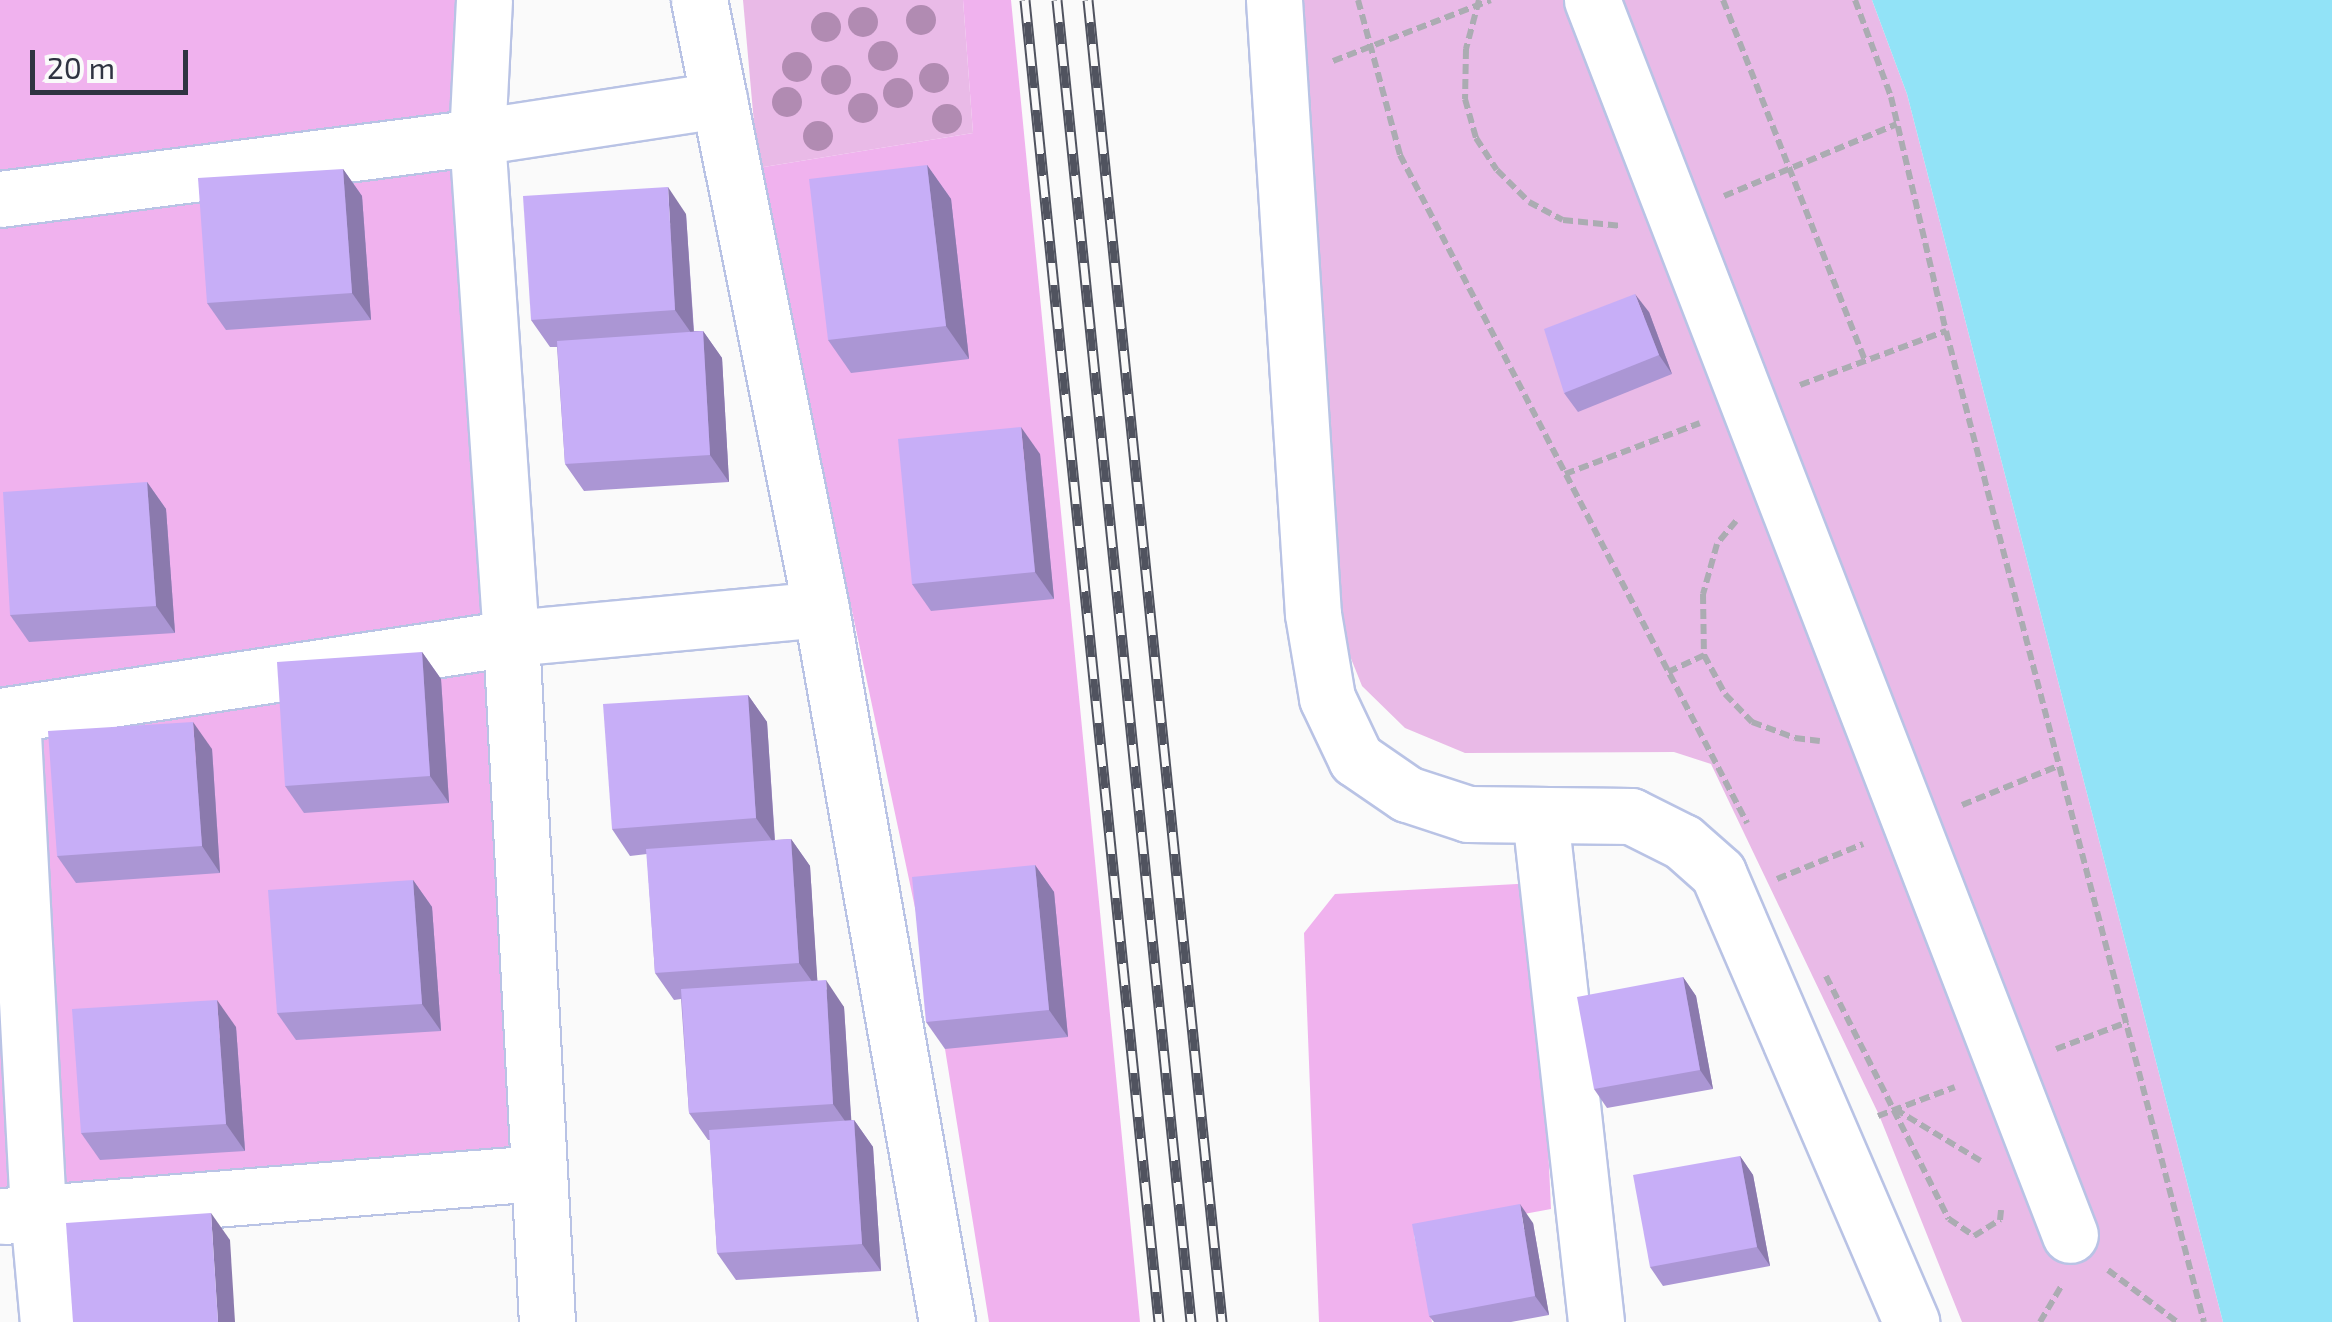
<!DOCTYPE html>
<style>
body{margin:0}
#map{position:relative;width:2332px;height:1322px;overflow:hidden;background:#fafafa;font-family:"Exo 2",sans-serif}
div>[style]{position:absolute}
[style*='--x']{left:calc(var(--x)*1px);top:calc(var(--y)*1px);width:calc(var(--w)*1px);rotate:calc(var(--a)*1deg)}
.green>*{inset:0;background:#e9bae7}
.forest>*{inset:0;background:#f0b2ee}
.water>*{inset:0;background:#92e3f7}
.path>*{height:6px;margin-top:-3px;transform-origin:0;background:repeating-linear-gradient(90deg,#abacb2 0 10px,transparent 0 15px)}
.roads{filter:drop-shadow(2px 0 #b9c3e5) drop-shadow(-2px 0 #b9c3e5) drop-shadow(0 2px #b9c3e5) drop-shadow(0 -2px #b9c3e5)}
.minor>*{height:55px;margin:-27.5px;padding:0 27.5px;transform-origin:27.5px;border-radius:27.5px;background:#fff}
.rail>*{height:11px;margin-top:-5.5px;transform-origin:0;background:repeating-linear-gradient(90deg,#fafafa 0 22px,#50535f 0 44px);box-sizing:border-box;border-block:2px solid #50535f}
.trees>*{width:30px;height:30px;margin:-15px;border-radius:50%;background:#b18bb2}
.wall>*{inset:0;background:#ab96d4}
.shaded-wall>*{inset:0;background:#8b7aad}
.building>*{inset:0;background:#c7aef7}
span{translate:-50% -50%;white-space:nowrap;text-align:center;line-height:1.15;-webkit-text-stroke:8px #fafafa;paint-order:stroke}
.scale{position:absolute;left:30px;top:50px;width:158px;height:45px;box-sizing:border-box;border:5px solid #2f3341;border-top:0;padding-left:12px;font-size:30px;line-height:35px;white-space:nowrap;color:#2f3341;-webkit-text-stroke:8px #fafafa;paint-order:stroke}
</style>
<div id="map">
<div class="green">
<i style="clip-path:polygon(743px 0,963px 0,973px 133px,758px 168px)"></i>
<i style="clip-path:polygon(1291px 0,1872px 0,1907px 94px,2223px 1322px,1962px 1322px,1879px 1115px,1711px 764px,1674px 752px,1465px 753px,1405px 728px,1362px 686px,1340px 631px)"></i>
</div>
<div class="forest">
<i style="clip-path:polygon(0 0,484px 0,537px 1173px,0 1216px)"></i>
<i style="clip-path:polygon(963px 0,1011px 0,1140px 1322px,989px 1322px,945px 1049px,758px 168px,973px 133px)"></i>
<i style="clip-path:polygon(1536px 883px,1551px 1209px,1414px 1235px,1432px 1322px,1319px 1322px,1304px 933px,1335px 894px)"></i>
</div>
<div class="water">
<i style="clip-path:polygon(1872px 0,2332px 0,2332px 1322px,2223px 1322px,1907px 94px)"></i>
</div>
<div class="path">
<i style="--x:1358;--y:0;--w:161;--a:74.8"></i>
<i style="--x:1400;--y:155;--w:753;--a:62.55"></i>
<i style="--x:1479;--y:0;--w:51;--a:104.9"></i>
<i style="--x:1466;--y:49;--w:50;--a:91.1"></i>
<i style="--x:1465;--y:99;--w:41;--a:74.2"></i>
<i style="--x:1476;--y:138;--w:38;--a:57"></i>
<i style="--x:1497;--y:170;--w:45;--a:45"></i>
<i style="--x:1529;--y:202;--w:38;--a:28"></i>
<i style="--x:1563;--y:220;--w:59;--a:5.8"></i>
<i style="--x:1723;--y:0;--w:388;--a:68.5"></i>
<i style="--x:1855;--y:0;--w:103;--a:69.6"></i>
<i style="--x:1891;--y:97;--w:240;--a:76.8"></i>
<i style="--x:1946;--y:331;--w:1024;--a:75.41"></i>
<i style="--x:1333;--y:61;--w:169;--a:-21.1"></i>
<i style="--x:1724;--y:196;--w:187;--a:-22.6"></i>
<i style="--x:1800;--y:385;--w:156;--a:-20.3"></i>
<i style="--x:1565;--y:474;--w:144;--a:-20.7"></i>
<i style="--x:1736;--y:521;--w:30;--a:130"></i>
<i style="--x:1717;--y:544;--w:52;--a:105.6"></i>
<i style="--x:1703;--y:594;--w:61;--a:89.1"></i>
<i style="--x:1704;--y:655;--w:44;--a:61.7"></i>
<i style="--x:1725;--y:694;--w:39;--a:46"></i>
<i style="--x:1752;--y:722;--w:46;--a:20.4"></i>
<i style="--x:1795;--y:738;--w:25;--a:7"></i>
<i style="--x:1668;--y:672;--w:40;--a:-25"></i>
<i style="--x:1962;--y:805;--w:104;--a:-22.1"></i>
<i style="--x:1777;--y:879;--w:93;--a:-22.1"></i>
<i style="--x:1826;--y:976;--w:272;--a:63.2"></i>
<i style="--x:1949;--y:1219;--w:30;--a:34"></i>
<i style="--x:1974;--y:1236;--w:31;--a:-32"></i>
<i style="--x:2000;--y:1220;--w:10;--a:-84"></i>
<i style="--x:2056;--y:1049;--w:77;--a:-20.6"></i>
<i style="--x:1895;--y:1109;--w:100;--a:31.2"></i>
<i style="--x:1878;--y:1116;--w:82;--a:-20.6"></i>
<i style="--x:2108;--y:1270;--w:86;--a:37"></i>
<i style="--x:2040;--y:1322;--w:43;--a:-59.3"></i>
</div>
<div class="roads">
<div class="minor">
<i style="--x:484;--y:0;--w:137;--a:92.9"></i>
<i style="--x:477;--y:137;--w:502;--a:86.12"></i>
<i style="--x:511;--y:638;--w:685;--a:86.99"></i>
<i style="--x:699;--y:0;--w:621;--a:78.67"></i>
<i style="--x:821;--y:609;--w:724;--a:79.98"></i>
<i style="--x:1274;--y:0;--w:615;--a:86.37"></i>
<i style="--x:1313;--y:614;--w:85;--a:80.5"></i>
<i style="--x:1327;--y:698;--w:68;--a:64.6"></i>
<i style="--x:1356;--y:759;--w:62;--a:34.5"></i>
<i style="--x:1407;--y:794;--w:64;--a:18.2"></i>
<i style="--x:1468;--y:814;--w:163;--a:0.7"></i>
<i style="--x:1631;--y:816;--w:58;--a:26.6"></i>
<i style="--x:1683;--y:842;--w:47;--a:41.5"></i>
<i style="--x:1718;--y:873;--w:489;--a:66.7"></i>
<i style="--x:1592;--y:0;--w:1324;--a:68.84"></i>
<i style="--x:0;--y:199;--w:481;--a:-7.4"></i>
<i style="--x:477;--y:137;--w:245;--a:-8.7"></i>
<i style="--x:12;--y:715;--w:499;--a:87"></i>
<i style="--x:38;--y:1213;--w:109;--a:84.8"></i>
<i style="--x:0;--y:716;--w:517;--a:-8.68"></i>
<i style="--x:511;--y:638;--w:311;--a:-5.3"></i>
<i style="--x:1540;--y:816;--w:509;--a:83.68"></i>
<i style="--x:3;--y:1216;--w:536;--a:-4.6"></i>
</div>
</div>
<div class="rail">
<i style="--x:1025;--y:0;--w:1329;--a:84.21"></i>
<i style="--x:1057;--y:0;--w:1329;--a:84.21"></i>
<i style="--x:1088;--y:0;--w:1329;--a:84.21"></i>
</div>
<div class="trees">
<i style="left:921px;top:20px"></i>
<i style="left:863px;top:22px"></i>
<i style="left:826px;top:27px"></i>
<i style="left:883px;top:56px"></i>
<i style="left:797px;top:67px"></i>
<i style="left:934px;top:78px"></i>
<i style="left:836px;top:80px"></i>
<i style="left:898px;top:93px"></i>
<i style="left:787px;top:102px"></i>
<i style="left:863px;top:108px"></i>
<i style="left:947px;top:119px"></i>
<i style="left:818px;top:136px"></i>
</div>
<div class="wall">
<i style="clip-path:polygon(927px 165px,951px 199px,969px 359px,851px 373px,828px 340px)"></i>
<i style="clip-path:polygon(343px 169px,362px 196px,371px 320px,226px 330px,207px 303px)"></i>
<i style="clip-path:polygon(686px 214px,694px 331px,703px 331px,722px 358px,729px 482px,584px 491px,565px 464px,557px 347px,550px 347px,531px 320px)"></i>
<i style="clip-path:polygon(1649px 312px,1672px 374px,1578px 412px,1564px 393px)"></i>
<i style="clip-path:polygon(1040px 454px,1054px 599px,931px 611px,912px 584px)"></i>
<i style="clip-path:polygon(147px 482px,166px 509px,175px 633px,29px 642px,10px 615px)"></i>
<i style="clip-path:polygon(422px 652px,441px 679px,449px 803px,304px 813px,285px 786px)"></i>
<i style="clip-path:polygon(748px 695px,767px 722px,775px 840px,791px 839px,810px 866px,817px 980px,844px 1007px,851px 1120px,854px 1120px,873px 1147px,881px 1271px,736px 1280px,717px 1253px,710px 1140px,708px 1140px,689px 1113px,681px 999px,674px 1000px,655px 973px,647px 854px,630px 856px,612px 829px)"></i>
<i style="clip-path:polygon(212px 749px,220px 873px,76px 883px,57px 856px)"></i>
<i style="clip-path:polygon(1035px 865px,1054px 892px,1068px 1037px,945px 1049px,926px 1022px)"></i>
<i style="clip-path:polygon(413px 880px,432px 907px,441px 1031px,296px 1040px,277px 1013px)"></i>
<i style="clip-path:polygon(1683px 977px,1696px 996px,1713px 1089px,1607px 1108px,1594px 1089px)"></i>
<i style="clip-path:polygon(236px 1027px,245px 1151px,100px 1160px,81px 1133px)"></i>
<i style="clip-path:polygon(1740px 1156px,1753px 1175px,1770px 1266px,1663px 1286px,1650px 1267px)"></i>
<i style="clip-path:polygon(1533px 1223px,1549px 1315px,1511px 1322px,1434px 1322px,1429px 1316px)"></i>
</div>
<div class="shaded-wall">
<i style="clip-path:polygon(927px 165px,951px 199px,969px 359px,946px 326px)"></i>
<i style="clip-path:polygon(343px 169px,362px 196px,371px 320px,352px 293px)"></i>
<i style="clip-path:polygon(668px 187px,686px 214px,694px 337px,675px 310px)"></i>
<i style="clip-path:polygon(1635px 294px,1649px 312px,1672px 374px,1659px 355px)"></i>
<i style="clip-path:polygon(703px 331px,722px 358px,729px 482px,710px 455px)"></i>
<i style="clip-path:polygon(1021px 427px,1040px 454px,1054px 599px,1035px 572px)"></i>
<i style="clip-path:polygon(147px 482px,166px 509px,175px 633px,156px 606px)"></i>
<i style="clip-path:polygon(422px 652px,441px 679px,449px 803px,430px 776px)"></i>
<i style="clip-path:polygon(748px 695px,767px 722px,775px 845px,756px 818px)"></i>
<i style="clip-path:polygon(193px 722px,212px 749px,220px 873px,202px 846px)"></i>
<i style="clip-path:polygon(791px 839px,810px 866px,818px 990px,799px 963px)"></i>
<i style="clip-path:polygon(1035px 865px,1054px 892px,1068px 1037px,1049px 1010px)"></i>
<i style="clip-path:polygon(413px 880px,432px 907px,441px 1031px,422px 1004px)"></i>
<i style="clip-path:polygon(1683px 977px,1696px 996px,1713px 1089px,1700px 1070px)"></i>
<i style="clip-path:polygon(826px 980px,844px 1007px,852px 1131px,833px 1104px)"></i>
<i style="clip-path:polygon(217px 1000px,236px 1027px,245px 1151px,226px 1124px)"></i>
<i style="clip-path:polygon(854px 1120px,873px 1147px,881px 1271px,862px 1244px)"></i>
<i style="clip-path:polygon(1740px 1156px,1753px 1175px,1770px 1266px,1757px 1247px)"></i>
<i style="clip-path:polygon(1520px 1204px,1533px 1223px,1549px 1315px,1535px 1296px)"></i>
<i style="clip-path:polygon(211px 1213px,230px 1240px,235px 1322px,218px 1322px)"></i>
</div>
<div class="building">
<i style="clip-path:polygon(927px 165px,946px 326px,828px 340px,809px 179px)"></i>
<i style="clip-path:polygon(343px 169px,352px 293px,207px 303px,198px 178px)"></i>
<i style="clip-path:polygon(668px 187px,675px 310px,531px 320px,523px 196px)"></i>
<i style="clip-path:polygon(1635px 294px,1659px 355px,1564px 393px,1544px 329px)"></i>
<i style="clip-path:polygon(703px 331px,710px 455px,565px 464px,557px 341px)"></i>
<i style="clip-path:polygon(1021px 427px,1035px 572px,912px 584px,898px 439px)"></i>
<i style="clip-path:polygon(147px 482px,156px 606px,10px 615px,3px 492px)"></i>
<i style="clip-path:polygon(422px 652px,430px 776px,285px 786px,277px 662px)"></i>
<i style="clip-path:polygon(748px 695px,756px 818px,612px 829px,603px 704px)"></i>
<i style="clip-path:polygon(193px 722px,202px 846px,57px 856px,48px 731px)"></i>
<i style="clip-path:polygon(791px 839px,799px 963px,655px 973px,646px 849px)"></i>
<i style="clip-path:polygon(1035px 865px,1049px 1010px,926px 1022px,912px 877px)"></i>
<i style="clip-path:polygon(413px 880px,422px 1004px,277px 1013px,268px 890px)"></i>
<i style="clip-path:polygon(1683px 977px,1700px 1070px,1594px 1089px,1577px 997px)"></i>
<i style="clip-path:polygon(826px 980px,833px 1104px,689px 1113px,681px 989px)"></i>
<i style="clip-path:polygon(217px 1000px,226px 1124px,81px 1133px,72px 1009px)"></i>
<i style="clip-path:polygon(854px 1120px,862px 1244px,717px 1253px,709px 1130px)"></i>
<i style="clip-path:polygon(1740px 1156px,1757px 1247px,1650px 1267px,1633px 1175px)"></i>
<i style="clip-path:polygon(1520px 1204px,1535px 1296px,1429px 1316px,1412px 1224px)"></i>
<i style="clip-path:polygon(211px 1213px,218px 1322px,73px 1322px,66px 1223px)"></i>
</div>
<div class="scale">20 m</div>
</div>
